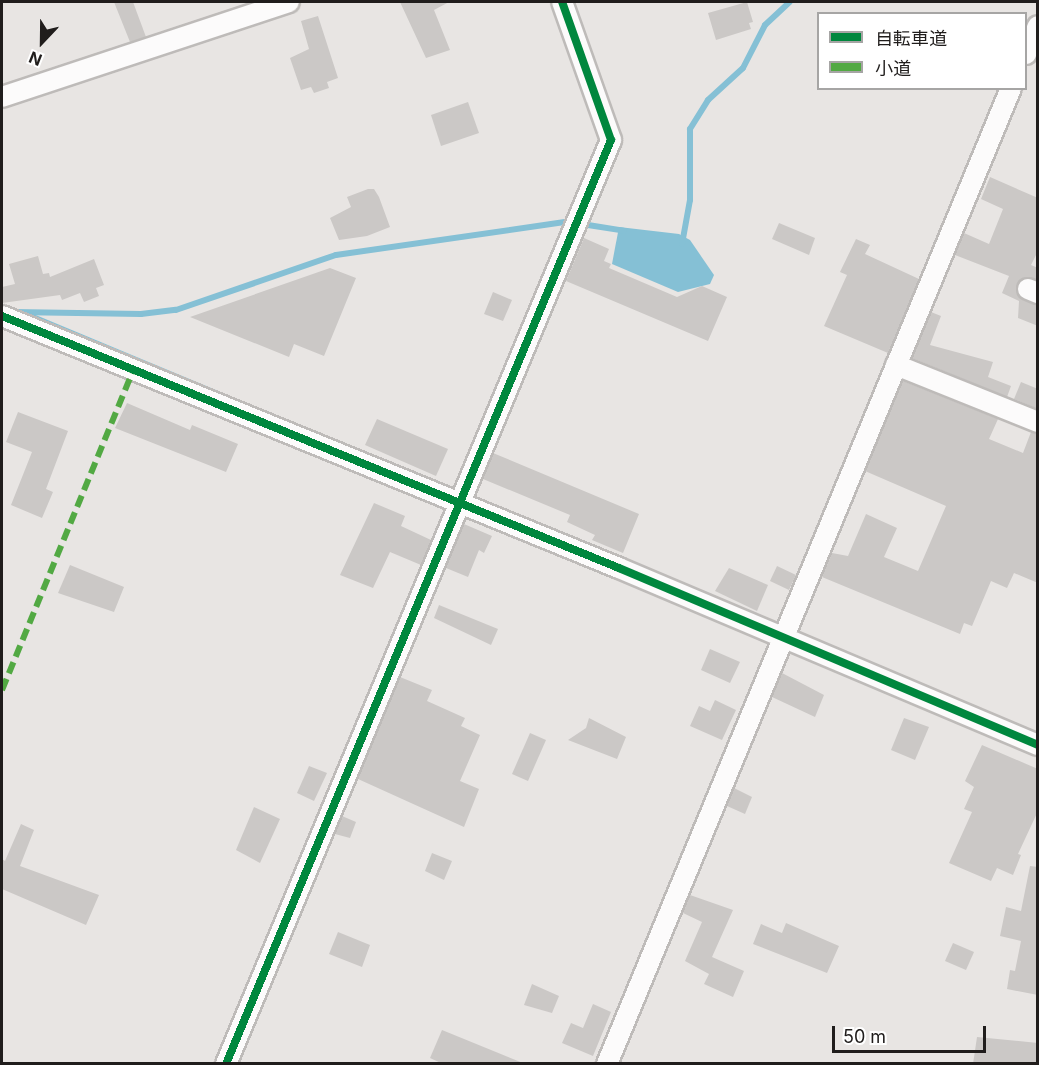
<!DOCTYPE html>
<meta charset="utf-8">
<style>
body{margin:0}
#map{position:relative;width:1039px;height:1065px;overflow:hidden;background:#e8e5e3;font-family:Inter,"Noto Sans JP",sans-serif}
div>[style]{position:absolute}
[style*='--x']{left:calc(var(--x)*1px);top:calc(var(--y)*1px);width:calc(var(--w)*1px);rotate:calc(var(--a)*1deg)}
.water>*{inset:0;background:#85c0d5}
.stream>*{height:6px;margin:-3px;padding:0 3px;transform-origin:3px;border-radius:3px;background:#85c0d5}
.building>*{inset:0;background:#cbc8c6}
.roads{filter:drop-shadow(2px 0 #bebbb9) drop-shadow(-2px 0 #bebbb9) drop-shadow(0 2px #bebbb9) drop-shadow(0 -2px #bebbb9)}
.minor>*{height:20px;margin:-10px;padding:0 10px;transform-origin:10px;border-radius:10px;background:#fcfbfb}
.quiet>*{height:6px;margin-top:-3px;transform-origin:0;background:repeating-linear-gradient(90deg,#52a943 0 12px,transparent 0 18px)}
.cycleway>*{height:8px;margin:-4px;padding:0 4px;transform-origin:4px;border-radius:4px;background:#00873e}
span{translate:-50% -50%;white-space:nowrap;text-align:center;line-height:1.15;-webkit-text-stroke:6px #fff;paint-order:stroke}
.frame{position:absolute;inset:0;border:3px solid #201d1c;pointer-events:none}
.legend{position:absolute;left:817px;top:12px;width:210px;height:78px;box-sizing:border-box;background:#fff;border:2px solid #a6a5a4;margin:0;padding:8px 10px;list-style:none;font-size:18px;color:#201d1c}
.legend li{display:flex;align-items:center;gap:12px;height:30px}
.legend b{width:30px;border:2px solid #a6a5a4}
.north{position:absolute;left:12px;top:12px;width:60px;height:60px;-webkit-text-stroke:4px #fff;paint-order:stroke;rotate:202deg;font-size:16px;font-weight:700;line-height:24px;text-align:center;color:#201d1c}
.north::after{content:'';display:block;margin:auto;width:21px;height:27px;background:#201d1c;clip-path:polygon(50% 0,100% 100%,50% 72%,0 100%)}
.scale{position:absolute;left:832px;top:1026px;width:154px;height:27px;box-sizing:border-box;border:3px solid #201d1c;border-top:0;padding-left:8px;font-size:18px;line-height:21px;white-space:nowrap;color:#201d1c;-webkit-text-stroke:4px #fff;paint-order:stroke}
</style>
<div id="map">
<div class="water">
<i style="clip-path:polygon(619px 227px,679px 234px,690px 240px,714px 275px,710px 284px,678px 292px,612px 264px)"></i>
</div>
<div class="stream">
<i style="--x:588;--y:225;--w:36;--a:9"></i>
<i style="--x:682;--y:244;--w:45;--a:-79.7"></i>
<i style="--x:690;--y:200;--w:71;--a:-90"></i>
<i style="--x:690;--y:129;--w:34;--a:-58"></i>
<i style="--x:708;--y:100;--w:47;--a:-42.4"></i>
<i style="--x:743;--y:68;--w:48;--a:-62.9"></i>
<i style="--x:765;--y:25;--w:34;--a:-43"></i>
<i style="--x:14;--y:312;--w:127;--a:0.9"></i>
<i style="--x:141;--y:314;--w:35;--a:-7"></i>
<i style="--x:176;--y:310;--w:169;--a:-19"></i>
<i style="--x:336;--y:255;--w:231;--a:-8.2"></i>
<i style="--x:28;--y:315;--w:203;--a:22.6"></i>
</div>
<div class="building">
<i style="clip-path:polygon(114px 2px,133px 2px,146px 37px,130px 42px)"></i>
<i style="clip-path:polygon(400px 2px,449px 2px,434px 10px,450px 50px,426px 58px)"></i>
<i style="clip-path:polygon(747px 2px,753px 22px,749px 23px,751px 29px,716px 40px,708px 13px)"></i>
<i style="clip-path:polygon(318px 16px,338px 78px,327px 82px,329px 88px,314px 93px,311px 87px,301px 90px,290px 58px,309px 49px,301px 21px)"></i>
<i style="clip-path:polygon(468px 102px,479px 133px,441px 146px,431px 115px)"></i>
<i style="clip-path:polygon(990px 177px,1038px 198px,1038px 251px,1031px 265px,1038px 268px,1038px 280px,1021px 279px,1016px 290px,1023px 300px,1038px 305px,1038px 326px,1018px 318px,1019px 301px,1002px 293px,1009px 276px,955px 255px,964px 233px,989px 244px,1003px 209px,981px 199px)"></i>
<i style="clip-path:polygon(368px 189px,374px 189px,379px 197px,390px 227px,367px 236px,339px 240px,330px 218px,351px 207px,347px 197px)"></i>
<i style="clip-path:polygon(779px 223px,815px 238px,809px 255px,772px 239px)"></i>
<i style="clip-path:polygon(584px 238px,609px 249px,604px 261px,611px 264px,609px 268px,677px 297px,702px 286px,727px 297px,708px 341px,566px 281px)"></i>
<i style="clip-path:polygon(856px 239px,870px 245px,865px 254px,919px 279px,888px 353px,824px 326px,847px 275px,840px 272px)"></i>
<i style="clip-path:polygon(38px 256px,43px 274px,49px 273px,50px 277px,94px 259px,104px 285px,96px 288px,99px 296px,84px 302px,80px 293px,62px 300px,60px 295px,2px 303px,2px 287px,15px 284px,9px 264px)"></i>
<i style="clip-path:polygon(330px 268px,356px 278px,324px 356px,294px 344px,289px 357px,190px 317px)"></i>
<i style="clip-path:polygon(493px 292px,512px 300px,503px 321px,484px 314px)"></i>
<i style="clip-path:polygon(931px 312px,941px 316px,930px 345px,993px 362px,988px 377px,1011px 386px,1007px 397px,912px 358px)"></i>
<i style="clip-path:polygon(903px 381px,998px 419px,989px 439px,1023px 453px,1031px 432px,1038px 434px,1038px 583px,1014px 573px,1007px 588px,991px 581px,972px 626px,964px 623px,960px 634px,822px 577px,832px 553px,848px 556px,866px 514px,897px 528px,884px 557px,918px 571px,946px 506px,865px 471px)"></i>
<i style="clip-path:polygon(1021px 382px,1038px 389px,1038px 409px,1014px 399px)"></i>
<i style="clip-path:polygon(127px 403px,190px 430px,192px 425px,238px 444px,226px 472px,115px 428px)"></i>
<i style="clip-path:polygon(18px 412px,68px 431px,46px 489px,53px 492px,42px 518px,11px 505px,32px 452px,6px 442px)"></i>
<i style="clip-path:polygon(377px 419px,448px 449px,436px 476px,365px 445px)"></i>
<i style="clip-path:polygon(493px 453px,639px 514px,623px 553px,592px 540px,595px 535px,567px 522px,570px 515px,483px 479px)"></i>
<i style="clip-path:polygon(374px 503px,405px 516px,401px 526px,431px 540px,421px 565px,390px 552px,373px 588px,340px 575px)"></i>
<i style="clip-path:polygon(464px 524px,492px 536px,484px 553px,479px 550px,468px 577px,446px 568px)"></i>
<i style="clip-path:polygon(70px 565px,124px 587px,114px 612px,58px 593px)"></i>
<i style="clip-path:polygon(777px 566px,796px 575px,789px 590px,770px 581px)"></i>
<i style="clip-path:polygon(729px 568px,768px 585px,757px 611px,715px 591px)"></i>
<i style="clip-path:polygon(439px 605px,498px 629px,491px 645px,434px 618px)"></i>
<i style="clip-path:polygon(710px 649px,740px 662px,730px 683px,701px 670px)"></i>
<i style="clip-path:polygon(782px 673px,824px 695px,815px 717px,772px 697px)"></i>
<i style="clip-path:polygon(400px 677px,432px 690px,427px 701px,465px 718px,461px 726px,480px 735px,460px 781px,479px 789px,464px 827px,358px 779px)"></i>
<i style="clip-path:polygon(715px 700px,736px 710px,722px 740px,690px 726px,699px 706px,710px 711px)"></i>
<i style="clip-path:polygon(589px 718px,626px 737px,617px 759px,568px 740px,586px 728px)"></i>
<i style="clip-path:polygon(904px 718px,929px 727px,915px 760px,891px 750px)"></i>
<i style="clip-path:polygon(530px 733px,546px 740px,528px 781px,512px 774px)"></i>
<i style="clip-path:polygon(982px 745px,1038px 769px,1038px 811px,1018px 854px,1021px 855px,1013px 875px,997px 868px,991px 881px,949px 863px,972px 812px,964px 809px,974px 787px,965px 781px)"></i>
<i style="clip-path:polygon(309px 766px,327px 773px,314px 801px,297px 793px)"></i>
<i style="clip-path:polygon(734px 788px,752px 797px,745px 814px,727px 806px)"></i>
<i style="clip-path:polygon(254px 807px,280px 819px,260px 863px,236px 850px)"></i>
<i style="clip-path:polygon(342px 816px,356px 822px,350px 838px,335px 834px)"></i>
<i style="clip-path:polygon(21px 824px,34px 830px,20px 866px,99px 895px,86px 925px,2px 889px,2px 859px,5px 861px)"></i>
<i style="clip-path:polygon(432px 853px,452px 861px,444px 880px,425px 871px)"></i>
<i style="clip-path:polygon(1030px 866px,1038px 867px,1038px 995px,1007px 989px,1010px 970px,1015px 971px,1021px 941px,1000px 936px,1006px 907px,1021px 911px)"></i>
<i style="clip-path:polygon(690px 895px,733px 910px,712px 957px,744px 971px,733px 997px,704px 984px,709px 974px,685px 961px,702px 922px,683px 913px)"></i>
<i style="clip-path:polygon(786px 923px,839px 946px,827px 973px,753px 944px,761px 924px,782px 933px)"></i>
<i style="clip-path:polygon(338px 932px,370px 945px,362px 967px,329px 954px)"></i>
<i style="clip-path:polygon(953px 943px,974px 952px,966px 970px,945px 961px)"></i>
<i style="clip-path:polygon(532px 984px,559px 996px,552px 1013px,524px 1005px)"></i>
<i style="clip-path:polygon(593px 1004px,611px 1012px,593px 1056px,562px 1043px,571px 1023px,583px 1028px)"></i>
<i style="clip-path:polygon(442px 1030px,523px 1063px,523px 1064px,443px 1064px,430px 1058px)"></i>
<i style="clip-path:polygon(977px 1037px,1038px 1043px,1038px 1064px,973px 1064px)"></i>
</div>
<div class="roads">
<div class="minor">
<i style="--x:1026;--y:54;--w:30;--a:-67"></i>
<i style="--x:2;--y:97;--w:302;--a:-18.3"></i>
<i style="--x:1028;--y:289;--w:11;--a:22"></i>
<i style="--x:2;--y:316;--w:666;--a:22.22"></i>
<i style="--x:619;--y:568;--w:455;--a:22.9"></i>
<i style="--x:896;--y:365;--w:153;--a:21.9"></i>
<i style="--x:226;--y:1064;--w:1001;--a:-67.38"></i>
<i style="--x:611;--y:140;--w:146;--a:-109.5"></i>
<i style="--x:607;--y:1064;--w:1056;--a:-67.51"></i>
</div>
</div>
<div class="quiet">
<i style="--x:2;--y:690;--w:348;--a:-67.7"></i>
</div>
<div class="cycleway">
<i style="--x:2;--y:316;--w:666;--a:22.22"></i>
<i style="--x:619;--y:568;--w:455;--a:22.9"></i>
<i style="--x:226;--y:1064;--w:1001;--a:-67.38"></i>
<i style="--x:611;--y:140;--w:146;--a:-109.5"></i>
</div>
<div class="frame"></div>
<ul class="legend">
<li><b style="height:8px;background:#00873e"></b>自転車道</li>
<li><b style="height:8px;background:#52a943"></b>小道</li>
</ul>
<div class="north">N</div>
<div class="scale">50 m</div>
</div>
